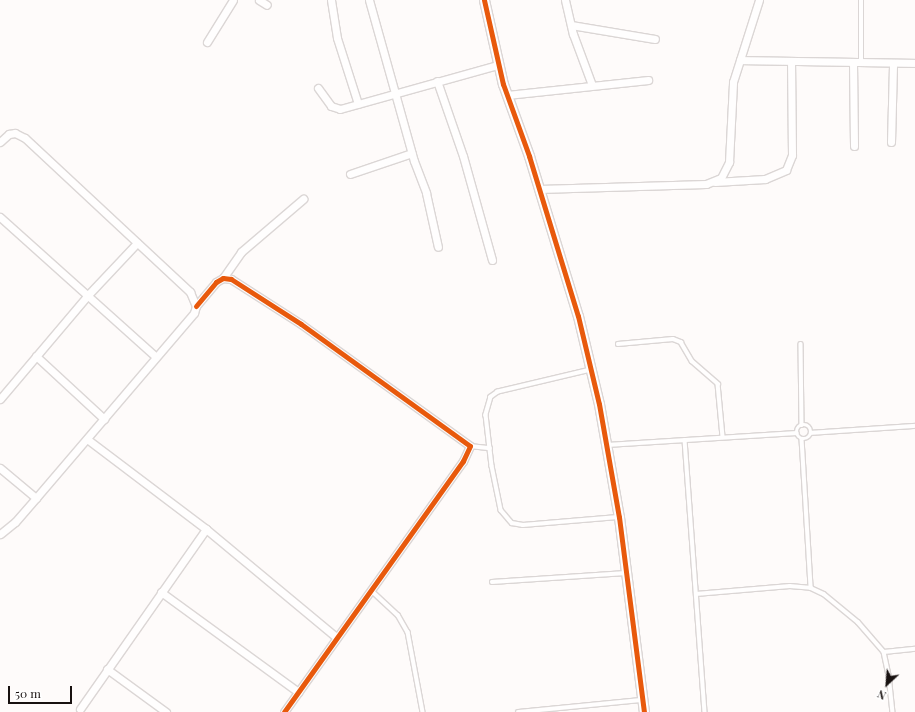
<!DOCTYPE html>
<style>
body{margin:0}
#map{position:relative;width:915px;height:712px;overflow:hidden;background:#fefbfa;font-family:"Playfair Display",serif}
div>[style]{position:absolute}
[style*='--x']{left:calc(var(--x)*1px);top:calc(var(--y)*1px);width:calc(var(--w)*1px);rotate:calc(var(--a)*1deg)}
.roads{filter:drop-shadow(1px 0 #dbd6d5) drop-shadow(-1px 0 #dbd6d5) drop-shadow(0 1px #dbd6d5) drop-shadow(0 -1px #dbd6d5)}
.service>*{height:3.5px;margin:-1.75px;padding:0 1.75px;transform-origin:1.75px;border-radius:1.75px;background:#fffefe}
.service>.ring{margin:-1.75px;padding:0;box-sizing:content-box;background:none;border:3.5px solid #fffefe;border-radius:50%}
.minor>*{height:7px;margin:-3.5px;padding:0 3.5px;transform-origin:3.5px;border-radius:3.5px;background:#fffefe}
.tertiary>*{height:9px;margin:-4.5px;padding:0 4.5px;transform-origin:4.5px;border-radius:4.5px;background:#fffefe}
.cycleway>*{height:5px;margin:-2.5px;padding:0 2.5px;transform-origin:2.5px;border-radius:2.5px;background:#e8590c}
span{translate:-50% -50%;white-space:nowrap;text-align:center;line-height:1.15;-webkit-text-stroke:3px #fff;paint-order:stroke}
.north{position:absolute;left:867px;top:664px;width:40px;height:40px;-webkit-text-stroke:3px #fff;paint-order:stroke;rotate:206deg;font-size:11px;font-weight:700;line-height:16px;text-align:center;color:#181110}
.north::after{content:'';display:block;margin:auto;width:14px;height:18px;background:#181110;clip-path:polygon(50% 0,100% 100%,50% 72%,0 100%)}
.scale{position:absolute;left:8px;top:686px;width:64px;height:18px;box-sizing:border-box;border:2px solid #181110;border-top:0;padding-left:5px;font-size:12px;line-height:14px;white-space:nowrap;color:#181110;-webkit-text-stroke:3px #fff;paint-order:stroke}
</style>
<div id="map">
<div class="roads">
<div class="service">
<i style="--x:861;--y:62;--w:62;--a:-90"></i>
<i style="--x:618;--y:344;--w:55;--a:-5.2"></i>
<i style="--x:673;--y:339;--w:9;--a:21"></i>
<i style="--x:681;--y:342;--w:22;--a:60"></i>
<i style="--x:692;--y:361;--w:35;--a:41"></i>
<i style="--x:718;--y:384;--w:53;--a:84.6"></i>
<i style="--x:801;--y:344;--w:81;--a:89.3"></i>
<i style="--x:591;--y:370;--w:96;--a:166.7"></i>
<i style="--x:498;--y:392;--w:9;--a:144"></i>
<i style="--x:491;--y:397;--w:19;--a:106"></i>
<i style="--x:486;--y:415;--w:51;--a:83.3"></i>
<i style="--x:492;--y:466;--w:45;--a:78.4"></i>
<i style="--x:501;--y:510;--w:17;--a:50"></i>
<i style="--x:512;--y:523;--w:11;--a:10"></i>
<i style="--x:523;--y:525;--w:95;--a:-4.8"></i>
<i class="ring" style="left:797px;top:425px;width:10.5px;height:10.5px"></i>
<i style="--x:811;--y:433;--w:104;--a:-3.9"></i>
<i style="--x:802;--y:439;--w:149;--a:86.5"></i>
<i style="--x:685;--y:440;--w:273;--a:85.8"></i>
<i style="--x:607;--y:445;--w:190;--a:-3.6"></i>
<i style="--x:470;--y:446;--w:20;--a:6"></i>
<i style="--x:492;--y:582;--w:134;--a:-3.8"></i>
<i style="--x:371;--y:590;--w:37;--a:43"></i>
<i style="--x:398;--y:615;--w:20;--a:60"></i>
<i style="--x:408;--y:632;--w:81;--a:79.4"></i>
<i style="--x:696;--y:594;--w:94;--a:-4.9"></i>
<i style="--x:790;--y:586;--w:21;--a:5"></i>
<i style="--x:811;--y:588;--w:14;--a:25"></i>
<i style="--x:824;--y:594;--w:44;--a:39.5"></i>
<i style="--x:858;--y:622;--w:40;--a:49"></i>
<i style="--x:884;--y:652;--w:24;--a:78"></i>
<i style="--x:889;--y:675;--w:37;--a:84"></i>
<i style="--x:884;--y:652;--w:31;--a:-6"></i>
<i style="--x:518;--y:712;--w:124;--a:-5.6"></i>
</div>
<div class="minor">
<i style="--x:259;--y:0;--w:9;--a:32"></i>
<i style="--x:331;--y:0;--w:38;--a:81"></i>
<i style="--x:337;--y:38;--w:69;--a:72.3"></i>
<i style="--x:369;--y:0;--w:167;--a:74.4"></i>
<i style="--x:414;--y:161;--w:34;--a:69"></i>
<i style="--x:426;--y:193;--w:55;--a:77.5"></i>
<i style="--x:565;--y:0;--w:35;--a:77"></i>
<i style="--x:573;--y:34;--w:54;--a:69.6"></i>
<i style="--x:571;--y:25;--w:85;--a:9.5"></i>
<i style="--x:207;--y:42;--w:49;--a:-58.2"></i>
<i style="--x:740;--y:60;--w:175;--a:1"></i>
<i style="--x:853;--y:62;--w:84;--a:89.3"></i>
<i style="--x:437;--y:81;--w:79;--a:70.9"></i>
<i style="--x:463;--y:156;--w:108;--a:74.4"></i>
<i style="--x:318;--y:88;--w:22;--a:54"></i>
<i style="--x:331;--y:106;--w:9;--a:18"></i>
<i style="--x:340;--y:109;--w:164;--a:-15.6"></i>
<i style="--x:507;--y:95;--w:142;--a:-6.1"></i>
<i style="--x:0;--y:142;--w:12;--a:-42"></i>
<i style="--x:9;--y:134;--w:6;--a:-9"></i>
<i style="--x:15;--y:133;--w:11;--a:27"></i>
<i style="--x:25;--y:138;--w:226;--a:43"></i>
<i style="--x:190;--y:292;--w:15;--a:67"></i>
<i style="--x:196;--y:306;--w:7;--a:106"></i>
<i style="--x:194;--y:313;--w:243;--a:130.5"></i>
<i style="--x:36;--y:498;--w:32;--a:131"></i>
<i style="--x:15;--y:522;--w:19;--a:141"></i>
<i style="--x:891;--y:142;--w:79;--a:-88.5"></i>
<i style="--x:350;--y:174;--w:65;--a:-18.7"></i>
<i style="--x:715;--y:182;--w:50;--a:-3.4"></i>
<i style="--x:765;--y:179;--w:23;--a:-23"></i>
<i style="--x:786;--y:170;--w:16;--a:-68"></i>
<i style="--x:792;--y:155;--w:94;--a:-90.6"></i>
<i style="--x:539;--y:189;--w:167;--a:-1.7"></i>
<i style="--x:706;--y:184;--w:16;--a:-22"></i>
<i style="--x:721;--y:178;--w:18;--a:-63"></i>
<i style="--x:729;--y:162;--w:80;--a:-87.1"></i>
<i style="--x:733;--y:82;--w:86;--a:-72.4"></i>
<i style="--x:0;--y:217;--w:208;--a:41.9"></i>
<i style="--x:223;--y:278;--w:32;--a:-55"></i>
<i style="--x:241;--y:252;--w:82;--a:-40.5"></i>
<i style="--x:196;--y:306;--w:31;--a:-50"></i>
<i style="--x:216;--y:282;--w:8;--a:-30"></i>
<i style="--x:223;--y:278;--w:8;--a:7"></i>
<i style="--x:231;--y:279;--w:83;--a:32.7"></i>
<i style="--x:301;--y:324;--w:208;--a:35.8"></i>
<i style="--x:470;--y:446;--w:17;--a:115"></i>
<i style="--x:463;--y:461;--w:308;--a:125.5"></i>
<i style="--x:36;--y:356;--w:93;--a:42.8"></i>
<i style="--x:0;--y:399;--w:135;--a:-49.8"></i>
<i style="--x:87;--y:296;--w:73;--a:-46.7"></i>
<i style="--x:87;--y:439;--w:149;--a:37.1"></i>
<i style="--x:206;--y:529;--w:169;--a:39.7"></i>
<i style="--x:0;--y:468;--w:47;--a:39.8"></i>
<i style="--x:161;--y:592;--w:170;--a:36.1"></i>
<i style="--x:107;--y:669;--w:73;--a:36.1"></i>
<i style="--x:80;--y:709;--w:220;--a:-55"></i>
</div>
<div class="tertiary">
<i style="--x:484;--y:0;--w:86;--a:77.3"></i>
<i style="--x:503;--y:84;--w:77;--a:70.1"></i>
<i style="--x:529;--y:156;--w:167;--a:73"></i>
<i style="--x:578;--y:316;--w:90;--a:76.6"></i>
<i style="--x:599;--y:404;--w:115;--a:80"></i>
<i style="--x:619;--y:517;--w:197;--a:82.7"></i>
</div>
</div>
<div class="cycleway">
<i style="--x:484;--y:0;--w:86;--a:77.3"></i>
<i style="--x:503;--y:84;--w:77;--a:70.1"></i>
<i style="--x:529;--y:156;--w:167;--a:73"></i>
<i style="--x:578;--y:316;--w:90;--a:76.6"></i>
<i style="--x:599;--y:404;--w:115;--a:80"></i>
<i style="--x:619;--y:517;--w:197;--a:82.7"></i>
<i style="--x:196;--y:306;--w:31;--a:-50"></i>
<i style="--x:216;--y:282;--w:8;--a:-30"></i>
<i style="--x:223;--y:278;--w:8;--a:7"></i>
<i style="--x:231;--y:279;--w:83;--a:32.7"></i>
<i style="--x:301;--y:324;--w:208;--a:35.8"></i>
<i style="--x:470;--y:446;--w:17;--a:115"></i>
<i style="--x:463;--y:461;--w:308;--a:125.5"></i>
</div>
<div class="north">N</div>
<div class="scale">50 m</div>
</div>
